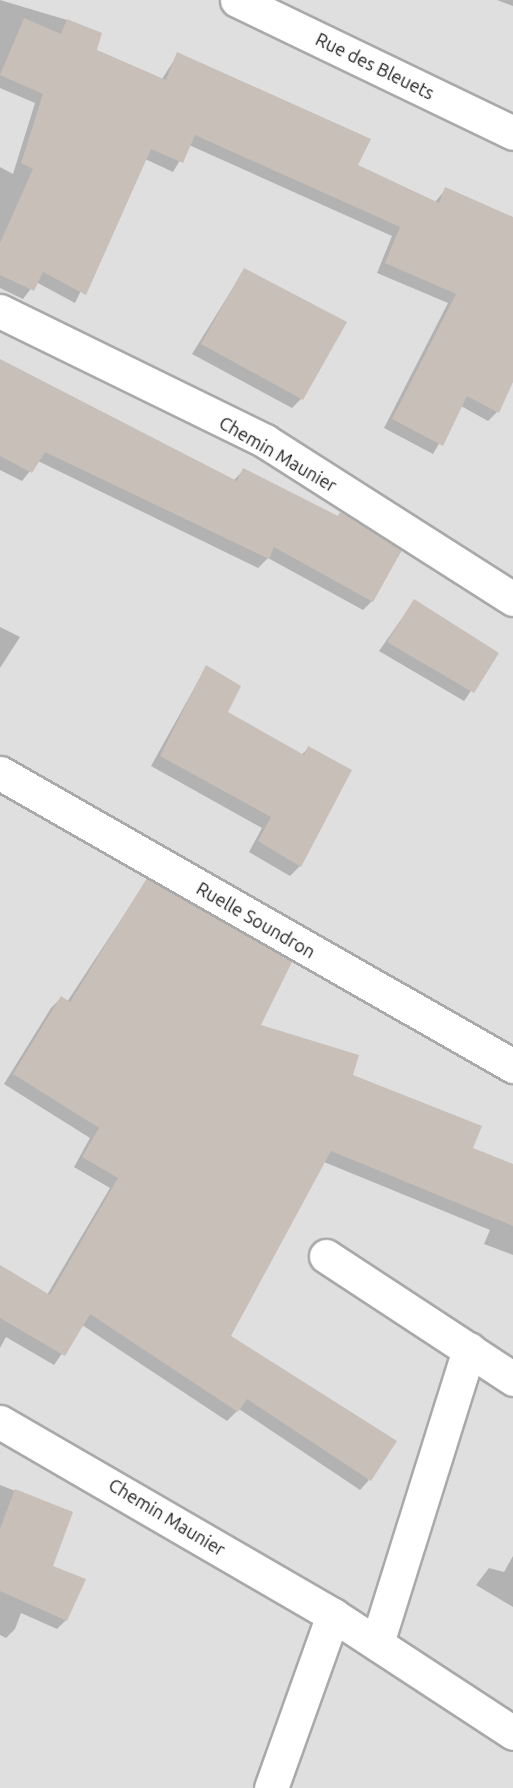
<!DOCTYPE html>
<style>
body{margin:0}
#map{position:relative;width:513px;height:1788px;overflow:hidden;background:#f2efe9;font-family:Ubuntu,sans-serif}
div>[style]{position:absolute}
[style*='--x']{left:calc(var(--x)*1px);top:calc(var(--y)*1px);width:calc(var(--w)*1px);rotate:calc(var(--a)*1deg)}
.residential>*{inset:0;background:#e0dfdf}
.shadow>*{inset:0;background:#0003}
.building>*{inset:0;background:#c7bfb8}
.roads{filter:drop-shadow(2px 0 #a9a9a9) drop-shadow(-2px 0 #a9a9a9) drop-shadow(0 2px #a9a9a9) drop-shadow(0 -2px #a9a9a9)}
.street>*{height:33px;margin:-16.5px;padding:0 16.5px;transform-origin:16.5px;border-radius:16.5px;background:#fff}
span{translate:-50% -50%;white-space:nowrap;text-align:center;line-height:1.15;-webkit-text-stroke:5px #fff;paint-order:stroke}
.street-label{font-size:18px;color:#222}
</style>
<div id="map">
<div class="residential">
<i style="clip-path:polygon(0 0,513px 0,513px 1788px,0 1788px)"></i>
</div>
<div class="shadow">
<i style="clip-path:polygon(0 0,67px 20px,96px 50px,162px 79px,178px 54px,356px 165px,435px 202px,446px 189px,513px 242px,513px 379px,497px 412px,488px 421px,461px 406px,433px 454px,384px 428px,448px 303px,377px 273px,392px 236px,189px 145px,173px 172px,145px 159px,75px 303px,36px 282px,23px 299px,0 288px,0 167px,13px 174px,35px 103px,0 88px)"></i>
<i style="clip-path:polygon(497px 0,513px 0,513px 6px)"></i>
<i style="clip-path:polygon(244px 270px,301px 399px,292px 408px,192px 354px)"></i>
<i style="clip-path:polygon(0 363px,234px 480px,244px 470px,372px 601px,363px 610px,268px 558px,258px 568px,38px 461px,22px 481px,0 470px)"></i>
<i style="clip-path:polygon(414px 601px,497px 653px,464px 701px,379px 651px)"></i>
<i style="clip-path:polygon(0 627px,20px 637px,0 668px)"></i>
<i style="clip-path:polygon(206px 667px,226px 712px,301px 755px,309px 748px,300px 866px,290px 876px,249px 852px,262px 828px,151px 766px)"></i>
<i style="clip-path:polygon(147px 880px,259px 1026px,471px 1149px,513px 1166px,513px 1255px,484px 1244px,490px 1230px,324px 1162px,229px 1336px,369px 1480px,360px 1490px,239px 1409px,227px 1421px,82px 1325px,54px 1365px,6px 1337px,0 1348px,0 1267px,47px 1295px,110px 1188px,74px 1167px,90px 1138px,4px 1084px,51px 1008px,61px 998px,67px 1002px)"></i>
<i style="clip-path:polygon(0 1485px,71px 1513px,51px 1567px,66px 1620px,57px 1629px,21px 1613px,15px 1629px,6px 1638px,0 1635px)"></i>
<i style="clip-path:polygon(513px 1556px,513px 1607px,476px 1585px,489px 1568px,504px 1572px)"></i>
</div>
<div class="building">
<i style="clip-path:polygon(24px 18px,61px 34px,67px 19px,102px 33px,97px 50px,166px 80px,177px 52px,371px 139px,358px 165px,439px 203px,445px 187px,513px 217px,513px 382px,499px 413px,467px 396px,443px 446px,392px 419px,456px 294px,385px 263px,400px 227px,195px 135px,183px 163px,151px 149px,86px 295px,43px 272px,34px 291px,0 275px,0 243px,33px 169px,21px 163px,43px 94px,0 75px)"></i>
<i style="clip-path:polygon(244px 268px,347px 322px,303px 400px,201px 344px)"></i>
<i style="clip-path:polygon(0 359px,237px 481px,243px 468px,338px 516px,340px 512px,402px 550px,373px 602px,274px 547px,269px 559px,45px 452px,32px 473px,0 456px)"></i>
<i style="clip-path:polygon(414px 599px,499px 653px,474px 693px,387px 642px)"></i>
<i style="clip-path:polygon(206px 665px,241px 686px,228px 712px,304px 755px,308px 746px,352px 770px,301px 867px,258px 841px,271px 817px,160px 756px)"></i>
<i style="clip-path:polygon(147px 878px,292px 962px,261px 1025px,359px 1055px,353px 1075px,482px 1126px,473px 1148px,513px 1164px,513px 1226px,331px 1151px,231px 1336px,397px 1441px,371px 1481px,247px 1399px,238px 1412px,90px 1314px,65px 1356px,0 1318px,0 1265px,50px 1295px,118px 1178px,82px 1157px,99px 1128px,13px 1074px,61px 996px,70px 1002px)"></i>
<i style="clip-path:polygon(15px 1489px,73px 1512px,53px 1566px,86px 1579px,67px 1621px,0 1591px,0 1529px)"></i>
</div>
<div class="roads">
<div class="street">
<i style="--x:237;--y:0;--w:306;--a:25.7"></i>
<i style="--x:0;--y:311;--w:295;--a:26.1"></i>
<i style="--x:265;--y:441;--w:294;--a:32.5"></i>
<i style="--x:0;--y:773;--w:591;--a:29.73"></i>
<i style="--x:326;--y:1256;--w:224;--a:33.3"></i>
<i style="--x:0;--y:1422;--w:385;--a:30.1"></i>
<i style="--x:333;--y:1615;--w:215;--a:33.2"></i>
<i style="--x:377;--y:1643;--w:308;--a:-72.6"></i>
<i style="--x:271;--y:1788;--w:184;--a:-70.3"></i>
</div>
</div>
<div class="street-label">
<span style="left:375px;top:66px;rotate:26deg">Rue des Bleuets</span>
<span style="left:278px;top:454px;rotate:30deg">Chemin Maunier</span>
<span style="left:256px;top:920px;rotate:30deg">Ruelle Soundron</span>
<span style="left:167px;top:1517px;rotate:31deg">Chemin Maunier</span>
</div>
</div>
